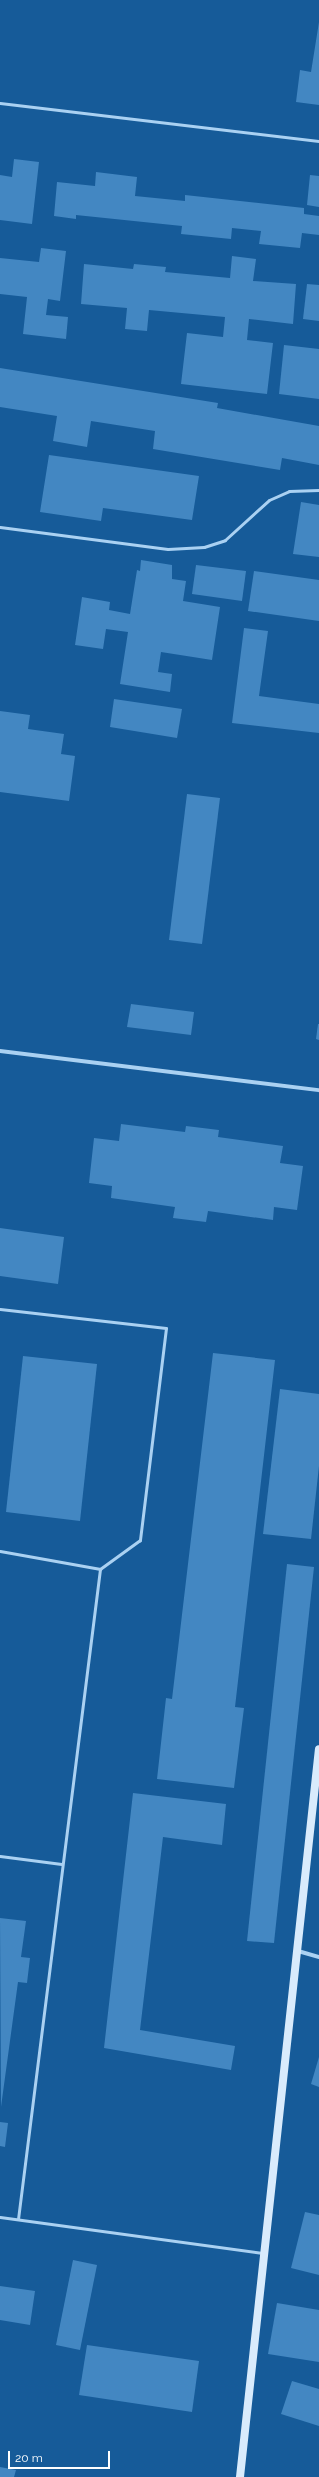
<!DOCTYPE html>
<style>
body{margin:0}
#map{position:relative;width:319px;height:2477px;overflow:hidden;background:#165b99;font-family:Raleway,sans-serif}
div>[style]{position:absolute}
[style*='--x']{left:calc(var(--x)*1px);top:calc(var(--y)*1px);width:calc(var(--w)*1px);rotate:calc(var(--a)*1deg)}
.building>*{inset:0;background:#4387c2}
.lane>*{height:3px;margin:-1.5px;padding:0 1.5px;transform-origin:1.5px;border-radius:1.5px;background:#aad1f2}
.street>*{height:4px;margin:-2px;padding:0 2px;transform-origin:2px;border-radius:2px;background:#aad1f2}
.secondary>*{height:8px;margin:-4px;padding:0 4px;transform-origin:4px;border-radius:4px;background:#d9ebfc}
span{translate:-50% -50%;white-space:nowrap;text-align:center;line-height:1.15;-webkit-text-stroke:3px #165b99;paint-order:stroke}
.scale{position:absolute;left:8px;top:2451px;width:102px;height:18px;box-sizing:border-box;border:2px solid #fff;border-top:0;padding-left:5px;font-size:12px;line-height:14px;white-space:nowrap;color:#fff;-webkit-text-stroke:3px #165b99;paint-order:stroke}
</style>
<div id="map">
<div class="building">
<i style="clip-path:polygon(319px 22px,319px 105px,296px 102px,300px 70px,311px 72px)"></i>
<i style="clip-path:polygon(14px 159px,39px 162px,32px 224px,0 220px,0 175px,12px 177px)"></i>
<i style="clip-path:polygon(96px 172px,137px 177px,135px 196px,185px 201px,185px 195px,304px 208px,304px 214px,319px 216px,319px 235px,302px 233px,300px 248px,259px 244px,261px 231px,232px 228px,231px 239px,181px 234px,182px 226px,76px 215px,76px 219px,54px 216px,57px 182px,95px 186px)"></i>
<i style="clip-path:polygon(310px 175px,319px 176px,319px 207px,307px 205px)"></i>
<i style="clip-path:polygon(41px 248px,66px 251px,60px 301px,48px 299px,46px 315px,68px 317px,66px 339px,23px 334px,27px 297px,0 294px,0 258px,39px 262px)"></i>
<i style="clip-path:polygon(232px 256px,256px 259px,253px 281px,296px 284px,293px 324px,249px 319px,247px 340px,273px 343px,267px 394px,181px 384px,187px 333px,223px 337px,225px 317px,149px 310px,147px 331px,125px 329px,127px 308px,81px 304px,84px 264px,133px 269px,134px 264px,166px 267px,165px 272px,230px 278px)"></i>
<i style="clip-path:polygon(307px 284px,319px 285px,319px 321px,303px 319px)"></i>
<i style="clip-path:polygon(284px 345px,319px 349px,319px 399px,279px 394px)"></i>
<i style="clip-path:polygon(0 368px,218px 403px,217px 408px,319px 426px,319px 465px,282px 458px,280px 470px,153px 449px,155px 431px,91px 421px,87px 447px,53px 441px,57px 416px,0 407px)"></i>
<i style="clip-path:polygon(49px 455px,199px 476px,192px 520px,103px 508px,101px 521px,40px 512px)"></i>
<i style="clip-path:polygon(301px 502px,319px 505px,319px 557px,293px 554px)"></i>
<i style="clip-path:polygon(141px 560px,172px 565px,172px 579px,186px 581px,183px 601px,220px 607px,212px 660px,161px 652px,158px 672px,172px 674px,170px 692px,120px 684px,128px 632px,106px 629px,103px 649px,75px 645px,82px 597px,110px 602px,109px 610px,130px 614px,137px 570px,140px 571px)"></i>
<i style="clip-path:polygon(196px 565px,246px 571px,242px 601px,192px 594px)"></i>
<i style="clip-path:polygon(254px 571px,319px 580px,319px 621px,248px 611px)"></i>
<i style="clip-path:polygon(244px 628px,268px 631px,259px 696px,319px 704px,319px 733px,232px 723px)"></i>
<i style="clip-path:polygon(114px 699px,182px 709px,177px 738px,110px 727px)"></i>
<i style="clip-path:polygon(0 711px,30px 715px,28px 729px,64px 734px,61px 754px,75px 756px,69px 801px,0 792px)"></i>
<i style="clip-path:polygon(187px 794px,220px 798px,202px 944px,169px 940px)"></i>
<i style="clip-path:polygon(131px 1004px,194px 1012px,191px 1035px,127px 1027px)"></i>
<i style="clip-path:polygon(318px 1024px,319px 1024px,319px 1040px,316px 1039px)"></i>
<i style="clip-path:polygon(121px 1124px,185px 1132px,186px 1126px,219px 1130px,218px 1137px,283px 1146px,280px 1163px,303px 1166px,297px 1210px,274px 1207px,273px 1220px,208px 1211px,206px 1222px,173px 1218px,175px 1207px,111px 1198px,112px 1186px,89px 1183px,94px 1138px,119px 1141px)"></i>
<i style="clip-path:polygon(0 1228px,64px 1237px,58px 1284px,0 1276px)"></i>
<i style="clip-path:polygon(213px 1353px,275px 1360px,235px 1707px,244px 1708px,234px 1788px,157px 1779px,166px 1698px,172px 1699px)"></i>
<i style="clip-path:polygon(23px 1356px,97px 1364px,80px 1521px,6px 1512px)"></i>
<i style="clip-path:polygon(280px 1389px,319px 1394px,319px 1466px,311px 1539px,263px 1534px)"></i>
<i style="clip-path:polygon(287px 1564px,314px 1567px,274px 1943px,247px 1941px)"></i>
<i style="clip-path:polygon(133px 1793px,226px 1804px,222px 1845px,163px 1837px,140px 2030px,235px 2046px,231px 2070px,104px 2048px)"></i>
<i style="clip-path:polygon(0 1918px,26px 1921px,21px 1957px,30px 1958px,27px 1983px,18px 1982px,1px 2107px)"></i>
<i style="clip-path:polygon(319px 2057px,319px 2087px,311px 2084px)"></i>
<i style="clip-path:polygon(0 2122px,8px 2123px,5px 2147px,0 2146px)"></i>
<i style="clip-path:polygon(305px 2212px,319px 2215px,319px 2275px,291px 2268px)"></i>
<i style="clip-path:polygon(73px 2260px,97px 2265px,80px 2350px,56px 2345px)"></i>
<i style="clip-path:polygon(0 2286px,35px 2291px,30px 2325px,0 2320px)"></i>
<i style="clip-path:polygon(277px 2303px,319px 2310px,319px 2362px,268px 2354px)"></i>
<i style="clip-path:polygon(87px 2345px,199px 2361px,192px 2412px,79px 2395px)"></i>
<i style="clip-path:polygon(292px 2381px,319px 2389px,319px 2426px,281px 2414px)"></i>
<i style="clip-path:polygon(0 2467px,16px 2470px,14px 2477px,0 2477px)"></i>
</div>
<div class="lane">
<i style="--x:0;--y:103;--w:321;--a:6.8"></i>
<i style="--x:0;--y:527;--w:169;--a:7.5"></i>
<i style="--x:168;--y:549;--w:36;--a:-3"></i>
<i style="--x:204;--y:547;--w:22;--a:-18"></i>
<i style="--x:225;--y:540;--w:59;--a:-42.3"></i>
<i style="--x:269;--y:500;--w:22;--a:-24"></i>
<i style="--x:289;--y:491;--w:30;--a:-2"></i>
<i style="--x:0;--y:1309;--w:167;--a:6.5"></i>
<i style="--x:166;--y:1328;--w:214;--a:97"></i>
<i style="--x:140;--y:1540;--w:49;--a:144.1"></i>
<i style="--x:100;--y:1569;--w:655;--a:97.19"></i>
<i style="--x:0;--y:1551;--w:102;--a:10.2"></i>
<i style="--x:0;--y:1856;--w:62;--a:7.5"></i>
<i style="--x:0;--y:2217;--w:265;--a:7.8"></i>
</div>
<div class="street">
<i style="--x:0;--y:1051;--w:321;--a:7"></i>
<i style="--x:298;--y:1951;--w:22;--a:16"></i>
</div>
<div class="secondary">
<i style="--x:240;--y:2477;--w:732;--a:-83.81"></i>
</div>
<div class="scale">20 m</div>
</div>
